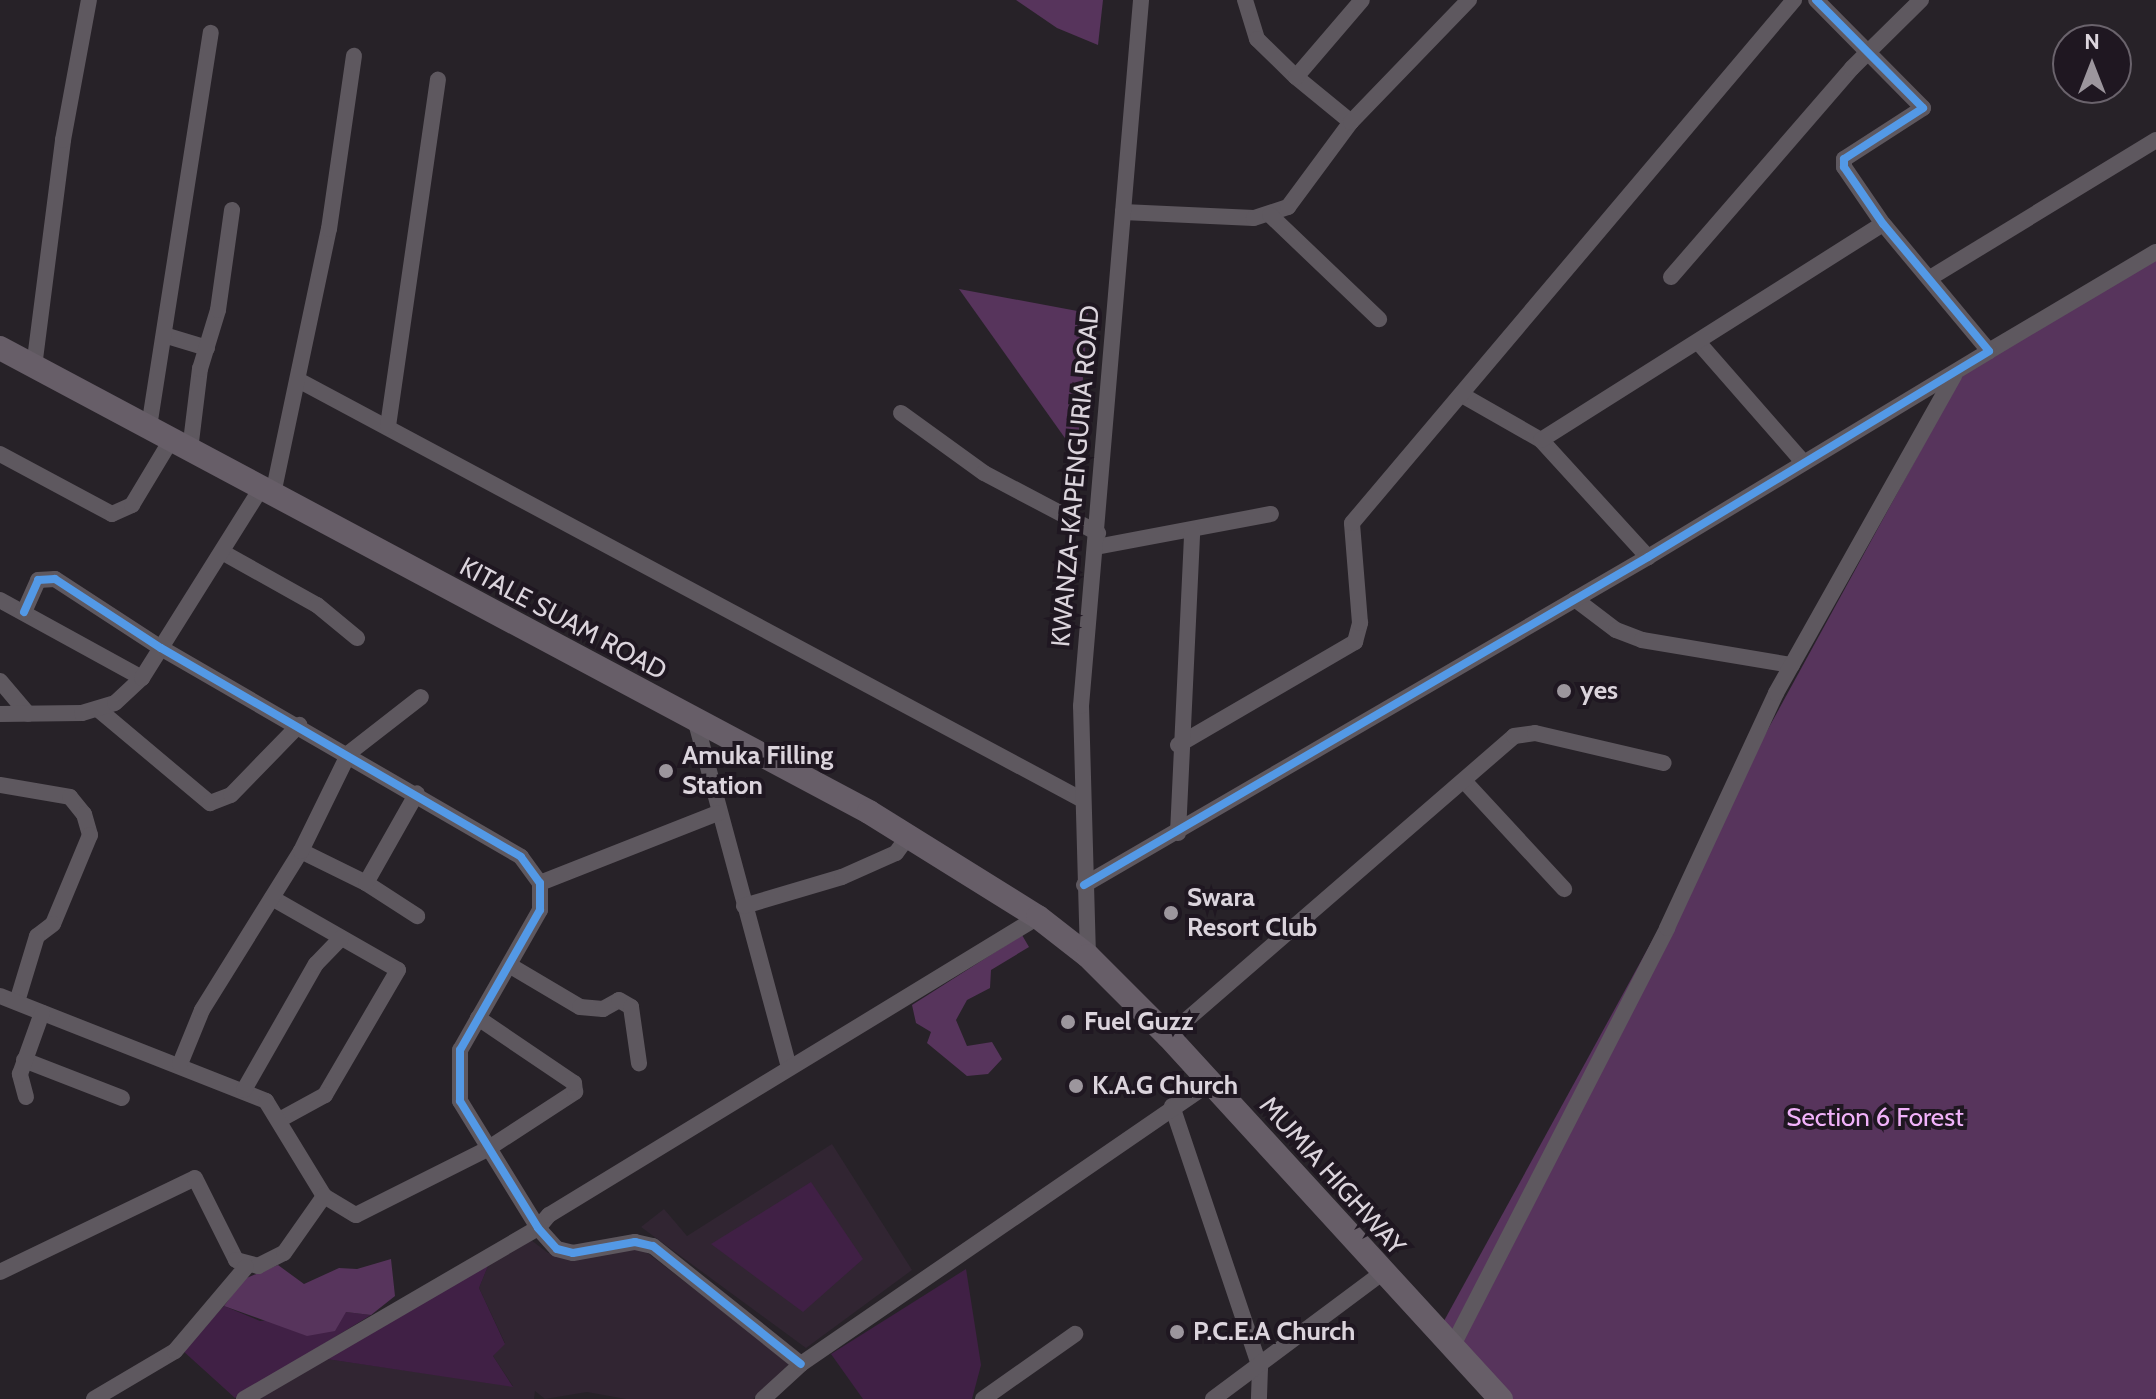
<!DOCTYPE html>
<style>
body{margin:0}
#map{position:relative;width:2156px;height:1399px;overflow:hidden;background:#272228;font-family:Cabin,sans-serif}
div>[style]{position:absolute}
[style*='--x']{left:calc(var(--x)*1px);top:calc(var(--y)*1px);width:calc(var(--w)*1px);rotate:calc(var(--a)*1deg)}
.built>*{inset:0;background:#312532}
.green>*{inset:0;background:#402045}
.forest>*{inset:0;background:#57345c}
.minor>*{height:16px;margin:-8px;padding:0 8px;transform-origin:8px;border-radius:8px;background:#5e585f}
.highway>*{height:24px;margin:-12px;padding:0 12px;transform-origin:12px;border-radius:12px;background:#675e68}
.cycleway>*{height:8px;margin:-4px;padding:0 4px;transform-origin:4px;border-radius:4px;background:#5399e6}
.dots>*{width:22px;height:22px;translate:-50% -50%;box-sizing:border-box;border:4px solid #1f1721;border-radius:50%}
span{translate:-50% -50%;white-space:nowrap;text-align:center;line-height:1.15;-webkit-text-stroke:8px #1f1721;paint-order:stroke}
.street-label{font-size:26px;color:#dbd4dc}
.poi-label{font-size:26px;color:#dbd4dc;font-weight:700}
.left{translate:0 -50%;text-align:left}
.park-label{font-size:26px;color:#f1b2fa}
.north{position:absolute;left:2052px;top:24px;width:80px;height:80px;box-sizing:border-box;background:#1f1721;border:2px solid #6a636c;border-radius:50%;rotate:0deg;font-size:22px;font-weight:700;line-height:32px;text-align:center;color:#dbd4dc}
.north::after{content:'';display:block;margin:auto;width:28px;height:36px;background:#9c969d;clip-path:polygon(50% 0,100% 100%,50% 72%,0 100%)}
</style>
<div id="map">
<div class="built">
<i style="clip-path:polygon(832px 1144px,912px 1270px,806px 1348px,641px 1227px,664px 1209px,687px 1236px)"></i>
<i style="clip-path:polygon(531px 1240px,548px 1253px,641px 1248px,790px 1363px,753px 1399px,626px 1399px,587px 1392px,545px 1399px,535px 1391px,534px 1399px,257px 1399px,320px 1358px,513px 1386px,493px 1356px,505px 1343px,479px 1288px,490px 1261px)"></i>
</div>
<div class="green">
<i style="clip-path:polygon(811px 1182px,863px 1259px,803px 1312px,711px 1244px)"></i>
<i style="clip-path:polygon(490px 1261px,479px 1288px,505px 1344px,493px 1356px,513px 1387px,320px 1358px)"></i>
<i style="clip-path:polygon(966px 1269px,981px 1365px,972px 1399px,863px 1399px,831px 1354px)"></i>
<i style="clip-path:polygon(224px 1306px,260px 1321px,346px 1312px,371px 1315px,235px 1398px,182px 1350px)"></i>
</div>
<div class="forest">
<i style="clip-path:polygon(1016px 0,1103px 0,1098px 45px,1057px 28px)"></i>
<i style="clip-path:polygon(2156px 244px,2156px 1399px,1486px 1399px,1433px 1341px,1975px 351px)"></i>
<i style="clip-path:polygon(959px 289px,1088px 313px,1077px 455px)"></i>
<i style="clip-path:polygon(1022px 935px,1029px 947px,991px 970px,990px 988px,967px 1000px,956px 1020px,967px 1046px,992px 1042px,1002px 1059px,988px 1074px,967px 1076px,927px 1043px,931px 1032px,916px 1023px,912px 1005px)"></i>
<i style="clip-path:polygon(391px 1259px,395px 1296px,371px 1315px,346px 1312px,335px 1331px,307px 1336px,224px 1306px,244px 1279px,278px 1265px,304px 1284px,339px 1268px,357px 1269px)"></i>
</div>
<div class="minor">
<i style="--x:1245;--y:0;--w:41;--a:72.9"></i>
<i style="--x:1257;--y:39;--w:54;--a:44.3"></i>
<i style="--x:1351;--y:122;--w:71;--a:-140.7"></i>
<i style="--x:1296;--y:77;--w:101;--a:-49.4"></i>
<i style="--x:1123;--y:212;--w:131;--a:2.6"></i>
<i style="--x:1254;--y:218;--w:36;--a:-18"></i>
<i style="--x:1288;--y:207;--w:106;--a:-53.5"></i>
<i style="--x:1351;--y:122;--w:170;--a:-46"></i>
<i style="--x:1270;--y:215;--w:151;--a:43.7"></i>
<i style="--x:1671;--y:277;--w:276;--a:-49.1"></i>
<i style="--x:1852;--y:68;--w:97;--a:-44.6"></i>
<i style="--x:1930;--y:278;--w:265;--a:-31.4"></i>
<i style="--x:164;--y:335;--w:45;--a:16.8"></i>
<i style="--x:1698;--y:342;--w:158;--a:48.8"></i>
<i style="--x:1989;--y:351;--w:194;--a:-30.7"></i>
<i style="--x:34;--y:367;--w:229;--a:-82.7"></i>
<i style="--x:63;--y:140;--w:142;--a:-79.5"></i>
<i style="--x:300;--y:381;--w:884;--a:28.16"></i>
<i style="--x:1462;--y:395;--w:91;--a:29.7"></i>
<i style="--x:1541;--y:440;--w:159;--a:47.6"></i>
<i style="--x:901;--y:413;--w:102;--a:35.9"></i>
<i style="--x:984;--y:473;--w:129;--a:27.8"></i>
<i style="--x:388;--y:426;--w:350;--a:-81.8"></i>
<i style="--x:149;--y:427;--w:399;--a:-81.1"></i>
<i style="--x:1541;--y:440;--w:404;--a:-32.3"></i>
<i style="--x:190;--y:450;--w:82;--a:-83"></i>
<i style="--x:200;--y:369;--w:62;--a:-73"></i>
<i style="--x:218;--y:310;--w:101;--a:-82"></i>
<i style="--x:0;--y:454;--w:127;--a:28.2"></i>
<i style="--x:112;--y:514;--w:22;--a:-24"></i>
<i style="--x:132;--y:505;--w:76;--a:-59"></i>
<i style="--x:273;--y:494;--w:271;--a:-78.1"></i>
<i style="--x:329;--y:229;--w:175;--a:-81.8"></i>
<i style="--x:1096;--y:547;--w:178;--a:-10.7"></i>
<i style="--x:222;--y:552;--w:109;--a:29.2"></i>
<i style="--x:317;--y:605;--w:52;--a:39.5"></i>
<i style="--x:1575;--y:599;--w:51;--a:37.1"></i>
<i style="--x:1616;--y:630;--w:28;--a:21"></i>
<i style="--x:1642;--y:640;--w:152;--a:9.5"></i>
<i style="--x:0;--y:600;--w:162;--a:28.8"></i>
<i style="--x:24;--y:612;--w:35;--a:-66"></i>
<i style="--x:38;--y:580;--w:17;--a:-3"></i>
<i style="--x:55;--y:579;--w:126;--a:33.1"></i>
<i style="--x:161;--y:648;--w:416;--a:30.1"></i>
<i style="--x:521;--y:857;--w:32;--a:54"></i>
<i style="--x:540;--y:883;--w:27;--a:90"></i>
<i style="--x:540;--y:910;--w:161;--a:119.7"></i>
<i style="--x:460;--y:1050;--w:51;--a:90"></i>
<i style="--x:460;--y:1101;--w:149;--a:58.4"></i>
<i style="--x:538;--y:1228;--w:28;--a:48"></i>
<i style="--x:557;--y:1249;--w:16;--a:14"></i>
<i style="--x:573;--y:1253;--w:63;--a:-10.1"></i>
<i style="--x:635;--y:1242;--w:18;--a:13"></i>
<i style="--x:653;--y:1246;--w:189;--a:38.6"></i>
<i style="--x:0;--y:681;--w:43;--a:49.7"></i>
<i style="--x:99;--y:710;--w:145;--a:40"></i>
<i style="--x:210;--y:803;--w:22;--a:-21"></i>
<i style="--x:231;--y:795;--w:98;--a:-45.8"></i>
<i style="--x:0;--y:714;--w:82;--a:-0.7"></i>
<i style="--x:82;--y:713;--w:34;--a:-17"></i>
<i style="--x:115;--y:703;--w:37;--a:-43"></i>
<i style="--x:142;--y:678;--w:224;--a:-57.9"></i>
<i style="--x:695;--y:719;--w:361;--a:74.9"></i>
<i style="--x:1178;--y:745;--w:205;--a:-30.2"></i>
<i style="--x:1355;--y:642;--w:20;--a:-75"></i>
<i style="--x:1360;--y:623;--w:100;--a:-94.6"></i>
<i style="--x:1352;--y:523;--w:685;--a:-49.8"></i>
<i style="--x:1465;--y:782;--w:146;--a:47.2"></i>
<i style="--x:0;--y:785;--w:71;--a:9.7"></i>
<i style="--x:70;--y:797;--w:22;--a:51"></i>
<i style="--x:84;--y:814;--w:22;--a:74"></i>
<i style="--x:90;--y:835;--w:96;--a:112.6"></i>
<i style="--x:53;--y:924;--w:20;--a:143"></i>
<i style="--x:37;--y:936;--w:69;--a:106.9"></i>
<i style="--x:1178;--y:833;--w:302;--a:-87.3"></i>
<i style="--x:301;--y:851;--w:72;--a:26.2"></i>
<i style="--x:366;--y:883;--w:61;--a:32.9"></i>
<i style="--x:366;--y:883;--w:103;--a:-60.5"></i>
<i style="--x:540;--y:883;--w:191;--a:-21.5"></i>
<i style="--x:1084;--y:885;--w:652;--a:-30.18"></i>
<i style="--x:1648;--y:557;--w:398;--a:-31.1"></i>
<i style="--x:1989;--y:351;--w:165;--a:-129.8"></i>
<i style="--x:1883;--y:224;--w:69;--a:-124.4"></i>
<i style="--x:1844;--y:167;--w:8;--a:-90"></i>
<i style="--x:1844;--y:159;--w:94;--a:-32.8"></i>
<i style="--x:1923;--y:108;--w:152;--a:-134.7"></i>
<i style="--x:272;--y:898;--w:145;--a:29.7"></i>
<i style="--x:398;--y:970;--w:145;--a:120.3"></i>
<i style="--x:325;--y:1095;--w:50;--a:151.4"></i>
<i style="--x:744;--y:906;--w:102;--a:-16.5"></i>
<i style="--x:842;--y:877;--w:59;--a:-24"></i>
<i style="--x:896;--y:853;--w:22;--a:-54"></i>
<i style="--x:1088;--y:956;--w:250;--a:-91.6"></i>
<i style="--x:1081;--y:706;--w:709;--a:-85.14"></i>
<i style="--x:509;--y:965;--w:82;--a:30.6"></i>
<i style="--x:580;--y:1007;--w:23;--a:5"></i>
<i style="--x:603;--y:1009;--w:18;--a:-29"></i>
<i style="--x:619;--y:1000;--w:14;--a:30"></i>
<i style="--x:631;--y:1007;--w:57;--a:81.9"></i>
<i style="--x:0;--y:996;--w:286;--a:21.5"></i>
<i style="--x:266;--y:1101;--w:111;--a:58.6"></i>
<i style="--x:324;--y:1196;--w:37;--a:31"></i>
<i style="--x:356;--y:1215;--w:149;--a:-26.7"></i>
<i style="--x:489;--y:1148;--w:103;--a:-33.1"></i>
<i style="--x:575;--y:1092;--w:9;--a:-96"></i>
<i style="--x:574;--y:1083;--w:116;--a:-145.9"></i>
<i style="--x:1168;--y:1036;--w:458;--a:-40.9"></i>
<i style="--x:1514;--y:736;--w:21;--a:-8"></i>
<i style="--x:1535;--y:733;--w:132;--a:13.1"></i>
<i style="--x:24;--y:1060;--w:105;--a:21.2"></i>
<i style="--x:180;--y:1064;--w:58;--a:-67.8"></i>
<i style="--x:202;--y:1010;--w:187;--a:-58.1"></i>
<i style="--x:301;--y:851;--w:109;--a:-63.9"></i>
<i style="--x:349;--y:753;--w:91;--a:-37.9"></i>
<i style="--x:244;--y:1090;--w:145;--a:-60.3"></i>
<i style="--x:316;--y:964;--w:36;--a:-46"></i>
<i style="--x:26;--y:1097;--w:24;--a:-105"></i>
<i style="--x:20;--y:1074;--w:65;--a:-70.2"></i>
<i style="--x:1172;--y:1106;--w:276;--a:71.4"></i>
<i style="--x:1260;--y:1368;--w:31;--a:92"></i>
<i style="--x:0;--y:1272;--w:216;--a:-25.7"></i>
<i style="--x:195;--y:1178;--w:92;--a:63.4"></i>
<i style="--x:236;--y:1260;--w:23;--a:15"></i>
<i style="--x:258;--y:1266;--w:29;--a:-27"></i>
<i style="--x:284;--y:1253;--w:70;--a:-54.9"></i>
<i style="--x:1452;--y:1347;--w:471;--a:-62.8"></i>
<i style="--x:1667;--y:928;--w:259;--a:-65.1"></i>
<i style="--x:1776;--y:693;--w:364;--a:-60.7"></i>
<i style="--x:94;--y:1399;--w:94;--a:-30.7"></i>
<i style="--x:175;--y:1351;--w:110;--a:-49.8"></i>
<i style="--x:244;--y:1399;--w:340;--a:-30.2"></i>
<i style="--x:538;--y:1228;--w:17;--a:-50"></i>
<i style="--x:549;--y:1215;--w:573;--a:-31.36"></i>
<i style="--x:763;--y:1399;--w:52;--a:-42.6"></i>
<i style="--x:801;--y:1364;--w:496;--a:-34.5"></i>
<i style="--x:983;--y:1399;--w:113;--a:-35.2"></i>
<i style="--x:1213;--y:1399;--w:211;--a:-36.7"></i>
</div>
<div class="highway">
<i style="--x:0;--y:348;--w:985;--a:28.1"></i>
<i style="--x:869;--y:812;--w:199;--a:31.9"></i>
<i style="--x:1038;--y:917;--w:63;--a:38"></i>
<i style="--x:1088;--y:956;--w:113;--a:45"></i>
<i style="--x:1168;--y:1036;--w:493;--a:47.5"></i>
</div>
<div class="cycleway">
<i style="--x:24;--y:612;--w:35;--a:-66"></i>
<i style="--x:38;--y:580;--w:17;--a:-3"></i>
<i style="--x:55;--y:579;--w:126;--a:33.1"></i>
<i style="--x:161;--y:648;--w:416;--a:30.1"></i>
<i style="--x:521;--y:857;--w:32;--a:54"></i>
<i style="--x:540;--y:883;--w:27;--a:90"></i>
<i style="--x:540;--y:910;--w:161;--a:119.7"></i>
<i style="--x:460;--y:1050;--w:51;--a:90"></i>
<i style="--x:460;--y:1101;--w:149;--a:58.4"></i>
<i style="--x:538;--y:1228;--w:28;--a:48"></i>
<i style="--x:557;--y:1249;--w:16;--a:14"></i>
<i style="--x:573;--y:1253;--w:63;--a:-10.1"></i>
<i style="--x:635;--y:1242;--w:18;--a:13"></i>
<i style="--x:653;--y:1246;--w:189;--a:38.6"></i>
<i style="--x:1084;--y:885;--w:652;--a:-30.18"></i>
<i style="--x:1648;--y:557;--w:398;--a:-31.1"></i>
<i style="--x:1989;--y:351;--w:165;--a:-129.8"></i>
<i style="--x:1883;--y:224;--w:69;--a:-124.4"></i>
<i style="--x:1844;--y:167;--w:8;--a:-90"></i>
<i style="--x:1844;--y:159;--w:94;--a:-32.8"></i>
<i style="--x:1923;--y:108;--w:152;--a:-134.7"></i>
</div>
<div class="dots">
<i style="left:1564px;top:691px;background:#9c969d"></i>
<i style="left:666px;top:771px;background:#9c969d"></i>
<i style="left:1171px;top:913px;background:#9c969d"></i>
<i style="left:1068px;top:1022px;background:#9c969d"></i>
<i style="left:1076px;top:1086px;background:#9c969d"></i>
<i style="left:1177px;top:1332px;background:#9c969d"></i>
</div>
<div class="street-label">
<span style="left:1076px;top:476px;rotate:-85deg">KWANZA-KAPENGURIA ROAD</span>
<span style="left:563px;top:619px;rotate:28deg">KITALE SUAM ROAD</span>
<span style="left:1332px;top:1176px;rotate:48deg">MUMIA HIGHWAY</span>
</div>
<div class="poi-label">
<span class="left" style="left:1580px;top:691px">yes</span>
<span class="left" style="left:682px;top:771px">Amuka Filling<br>Station</span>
<span class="left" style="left:1187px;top:913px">Swara<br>Resort Club</span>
<span class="left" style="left:1084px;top:1022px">Fuel Guzz</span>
<span class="left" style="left:1092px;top:1086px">K.A.G Church</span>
<span class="left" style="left:1193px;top:1332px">P.C.E.A Church</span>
</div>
<div class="park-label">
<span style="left:1875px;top:1118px">Section 6 Forest</span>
</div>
<div class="north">N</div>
</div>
